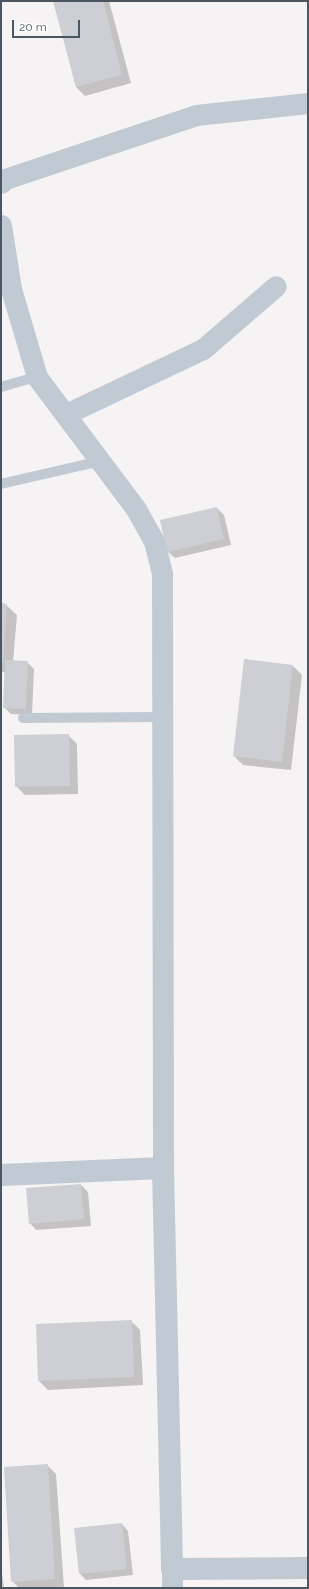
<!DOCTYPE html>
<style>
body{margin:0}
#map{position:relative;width:309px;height:1589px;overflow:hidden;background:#f5f3f3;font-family:Raleway,sans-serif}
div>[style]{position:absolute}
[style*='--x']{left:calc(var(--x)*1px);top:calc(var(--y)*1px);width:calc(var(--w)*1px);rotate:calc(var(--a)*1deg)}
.shadow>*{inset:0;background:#0003}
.building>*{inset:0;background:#cdcfd5}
.service>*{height:10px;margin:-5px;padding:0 5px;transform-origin:5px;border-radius:5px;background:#c1cad2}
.minor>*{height:21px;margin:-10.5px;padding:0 10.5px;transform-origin:10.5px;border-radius:10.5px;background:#c1cad2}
.tertiary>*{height:22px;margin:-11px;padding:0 11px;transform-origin:11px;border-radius:11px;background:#c1cad2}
span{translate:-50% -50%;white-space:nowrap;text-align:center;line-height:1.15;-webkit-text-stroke:3.5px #fff;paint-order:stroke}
.frame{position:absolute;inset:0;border:2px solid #4a5661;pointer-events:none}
.scale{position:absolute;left:12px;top:20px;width:68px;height:18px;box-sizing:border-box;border:2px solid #4a5661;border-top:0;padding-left:5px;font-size:12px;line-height:14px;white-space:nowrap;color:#4a5661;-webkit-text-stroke:3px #fff;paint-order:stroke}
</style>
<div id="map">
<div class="shadow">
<i style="clip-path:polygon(54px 1px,109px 1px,131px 83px,85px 96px,76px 87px)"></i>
<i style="clip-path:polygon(217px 508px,224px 515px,231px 545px,175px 558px,168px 552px)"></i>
<i style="clip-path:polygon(1px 604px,6px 605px,17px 615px,13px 662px,27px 662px,34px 669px,32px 715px,11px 714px,4px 707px,5px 672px,1px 672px)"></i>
<i style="clip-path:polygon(245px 661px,293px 666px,302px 675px,291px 770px,243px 765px,234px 756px)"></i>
<i style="clip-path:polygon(68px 735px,77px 744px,78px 794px,25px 795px,16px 786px)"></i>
<i style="clip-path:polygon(81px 1185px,88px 1192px,91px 1226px,36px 1230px,30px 1223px,27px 1189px)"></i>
<i style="clip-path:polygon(131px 1321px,140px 1330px,143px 1385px,48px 1390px,39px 1381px)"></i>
<i style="clip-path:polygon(47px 1465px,56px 1474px,64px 1588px,19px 1588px,12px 1581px)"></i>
<i style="clip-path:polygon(122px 1524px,128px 1531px,133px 1575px,86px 1580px,80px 1574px)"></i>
<i style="clip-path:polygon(1px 1572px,2px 1573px,4px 1588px,1px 1588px)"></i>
</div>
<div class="building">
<i style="clip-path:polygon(53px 1px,103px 1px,122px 75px,76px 87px)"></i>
<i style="clip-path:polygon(217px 507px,224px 539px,167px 552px,160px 520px)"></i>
<i style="clip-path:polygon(1px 603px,7px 604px,3px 663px,1px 663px)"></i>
<i style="clip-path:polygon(244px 659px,293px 665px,282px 762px,233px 756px)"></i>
<i style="clip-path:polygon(5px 660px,28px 661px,26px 709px,3px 708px)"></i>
<i style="clip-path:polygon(69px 734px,70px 786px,15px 787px,14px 735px)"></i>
<i style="clip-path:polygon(81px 1184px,84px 1219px,29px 1224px,26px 1188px)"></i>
<i style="clip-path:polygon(132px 1320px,134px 1377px,38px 1381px,36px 1324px)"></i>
<i style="clip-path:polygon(48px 1464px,55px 1579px,11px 1582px,4px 1467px)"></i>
<i style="clip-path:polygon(122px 1523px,127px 1569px,79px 1574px,74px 1528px)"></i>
</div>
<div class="service">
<i style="--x:1;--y:387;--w:37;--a:-16"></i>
<i style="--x:1;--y:484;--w:103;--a:-13"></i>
<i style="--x:23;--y:718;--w:139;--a:-0.4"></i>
</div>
<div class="minor">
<i style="--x:1;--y:183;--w:6;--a:-45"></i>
<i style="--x:5;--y:179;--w:201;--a:-18.5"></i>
<i style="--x:196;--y:115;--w:113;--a:-6.1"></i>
<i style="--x:1;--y:225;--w:65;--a:81.1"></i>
<i style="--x:11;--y:289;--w:92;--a:73.5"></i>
<i style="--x:37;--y:377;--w:165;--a:53.1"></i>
<i style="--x:136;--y:509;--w:37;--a:61"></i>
<i style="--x:154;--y:541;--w:34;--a:76"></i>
<i style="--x:162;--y:574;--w:594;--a:89.9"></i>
<i style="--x:66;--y:414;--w:152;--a:-25.4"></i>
<i style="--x:203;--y:349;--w:96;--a:-40.8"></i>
<i style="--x:172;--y:1569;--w:19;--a:90"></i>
</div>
<div class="tertiary">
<i style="--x:1;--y:1175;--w:162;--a:-2.5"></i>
<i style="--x:163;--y:1168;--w:401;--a:88.7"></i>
<i style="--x:172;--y:1569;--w:136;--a:-0.4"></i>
</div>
<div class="frame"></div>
<div class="scale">20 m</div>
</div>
